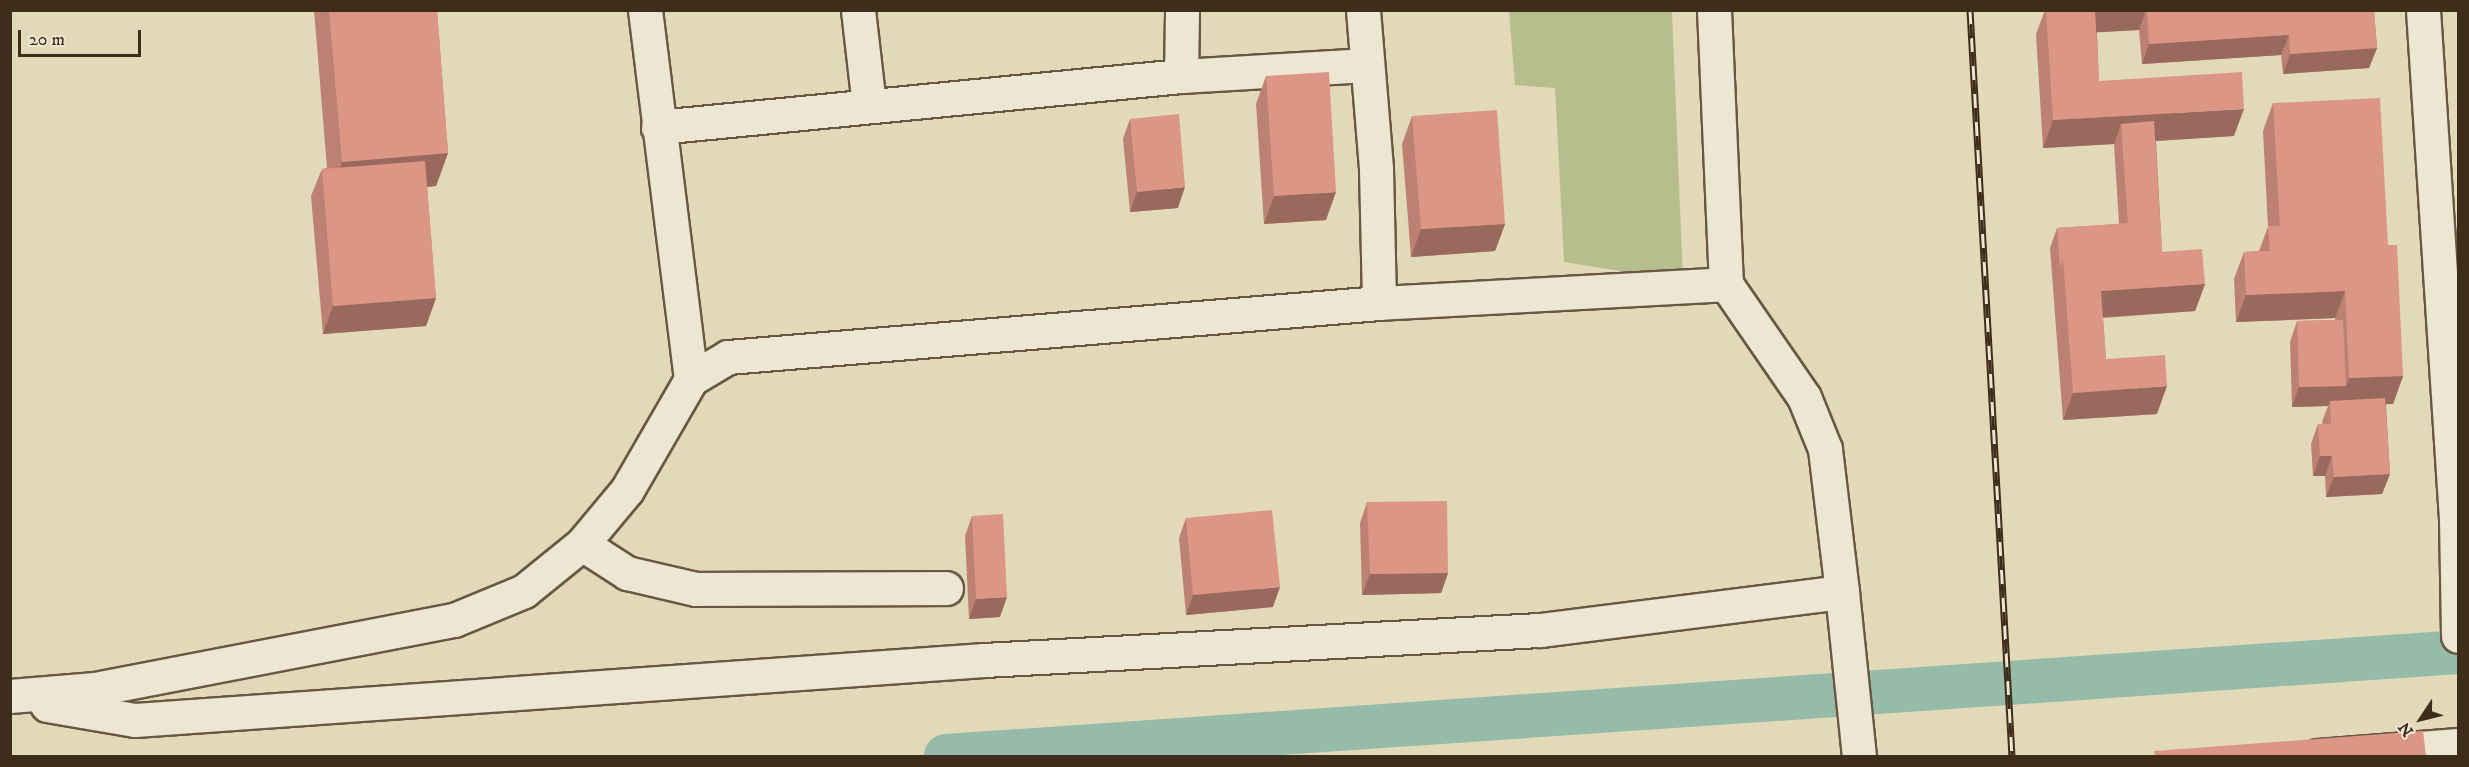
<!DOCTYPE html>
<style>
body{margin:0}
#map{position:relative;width:2469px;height:767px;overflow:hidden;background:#e2d9b9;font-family:"IM FELL DW Pica",serif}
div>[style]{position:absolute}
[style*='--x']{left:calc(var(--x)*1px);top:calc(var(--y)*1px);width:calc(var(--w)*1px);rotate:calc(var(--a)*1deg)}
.green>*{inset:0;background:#b7be8d}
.canal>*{height:44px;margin:-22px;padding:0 22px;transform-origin:22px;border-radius:22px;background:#96bba9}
.roads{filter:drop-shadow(2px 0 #685842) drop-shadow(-2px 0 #685842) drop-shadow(0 2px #685842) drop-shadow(0 -2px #685842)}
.minor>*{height:33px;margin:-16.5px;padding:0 16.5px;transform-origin:16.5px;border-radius:16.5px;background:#ece6d2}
.rail>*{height:7px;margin-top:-3.5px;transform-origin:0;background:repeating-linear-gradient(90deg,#ece6d2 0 14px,#3f2d1b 0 28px);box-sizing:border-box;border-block:2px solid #3f2d1b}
.wall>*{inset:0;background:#bd8173}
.shaded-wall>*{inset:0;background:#9a695e}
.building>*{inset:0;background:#dc9686}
span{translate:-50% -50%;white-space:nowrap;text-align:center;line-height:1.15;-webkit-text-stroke:4.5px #ece6d2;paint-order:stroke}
.frame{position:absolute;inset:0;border:12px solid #3f2d1b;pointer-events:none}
.north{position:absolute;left:2391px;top:689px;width:60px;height:60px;-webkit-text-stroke:4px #ece6d2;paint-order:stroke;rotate:235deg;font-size:16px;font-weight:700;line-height:24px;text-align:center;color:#3f2d1b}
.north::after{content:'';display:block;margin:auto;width:21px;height:27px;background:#3f2d1b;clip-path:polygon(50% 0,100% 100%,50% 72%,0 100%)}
.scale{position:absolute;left:18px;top:30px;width:123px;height:27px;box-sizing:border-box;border:3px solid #3f2d1b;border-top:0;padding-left:8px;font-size:18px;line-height:21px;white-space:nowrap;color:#3f2d1b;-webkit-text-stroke:4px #ece6d2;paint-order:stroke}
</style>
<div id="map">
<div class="green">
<i style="clip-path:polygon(1509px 11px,1672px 11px,1683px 281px,1564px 262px,1555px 88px,1515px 85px)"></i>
</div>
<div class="canal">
<i style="--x:946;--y:756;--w:1516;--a:-3.93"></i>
</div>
<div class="roads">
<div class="minor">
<i style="--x:645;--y:10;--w:372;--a:82.9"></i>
<i style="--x:858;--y:10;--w:96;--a:83.4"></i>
<i style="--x:1363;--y:10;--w:160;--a:85.3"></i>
<i style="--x:1376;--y:169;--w:134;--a:88.7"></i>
<i style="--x:1714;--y:10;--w:274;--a:87.5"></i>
<i style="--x:2423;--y:10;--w:510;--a:86.29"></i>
<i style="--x:2456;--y:519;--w:117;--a:89"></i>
<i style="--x:1181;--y:76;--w:66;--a:-89.1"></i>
<i style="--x:658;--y:127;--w:525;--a:-5.57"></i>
<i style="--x:1181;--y:76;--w:186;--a:-3.4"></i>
<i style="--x:582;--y:544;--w:54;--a:32.8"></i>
<i style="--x:627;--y:573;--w:71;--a:13.1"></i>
<i style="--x:696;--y:589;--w:250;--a:-0.2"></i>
<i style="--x:10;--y:696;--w:85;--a:-4.7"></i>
<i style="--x:95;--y:689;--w:366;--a:-10.9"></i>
<i style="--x:454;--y:620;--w:76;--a:-22.5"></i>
<i style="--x:524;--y:591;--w:75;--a:-39"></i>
<i style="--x:582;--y:544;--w:70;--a:-50.2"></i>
<i style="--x:627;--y:490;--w:128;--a:-60"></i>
<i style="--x:691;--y:379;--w:43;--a:-30.7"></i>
<i style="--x:728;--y:357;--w:653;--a:-4.74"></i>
<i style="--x:1379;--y:303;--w:348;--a:-3.1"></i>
<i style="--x:1726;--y:284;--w:137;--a:55.4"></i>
<i style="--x:1804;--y:397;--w:56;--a:68"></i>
<i style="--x:1825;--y:449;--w:144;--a:83.2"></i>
<i style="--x:47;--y:705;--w:89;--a:9.7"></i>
<i style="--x:135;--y:720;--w:851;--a:-4.04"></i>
<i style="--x:984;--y:660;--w:557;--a:-3.09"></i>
<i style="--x:1540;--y:630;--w:304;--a:-7.2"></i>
<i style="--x:1842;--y:592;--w:165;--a:84.1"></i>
<i style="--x:2318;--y:756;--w:140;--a:-4.5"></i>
</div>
</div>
<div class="rail">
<i style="--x:1970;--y:10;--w:747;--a:86.78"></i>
</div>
<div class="wall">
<i style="clip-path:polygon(314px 10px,437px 10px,448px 153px,436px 186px,427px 187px,436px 298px,426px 326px,323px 334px,311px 196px,322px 169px,327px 168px)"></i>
<i style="clip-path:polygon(2045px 10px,2374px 10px,2377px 48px,2369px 68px,2283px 74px,2281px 55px,2142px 64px,2139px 30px,2097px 32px,2099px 81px,2234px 136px,2156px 141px,2162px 252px,2205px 284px,2195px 311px,2103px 318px,2106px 359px,2157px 414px,2063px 420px,2050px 248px,2057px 228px,2119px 224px,2114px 144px,2043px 148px,2036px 34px)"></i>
<i style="clip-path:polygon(1266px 76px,1326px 220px,1264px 224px,1256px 104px)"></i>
<i style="clip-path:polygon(2273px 103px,2388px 245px,2403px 376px,2393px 404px,2386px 404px,2390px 474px,2382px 494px,2326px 497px,2325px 476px,2313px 476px,2311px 444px,2318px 424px,2323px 424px,2322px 422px,2328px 406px,2292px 407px,2290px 342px,2297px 321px,2335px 320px,2335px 318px,2236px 322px,2234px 279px,2244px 252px,2259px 251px,2268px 227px,2263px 131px)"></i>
<i style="clip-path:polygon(1412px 116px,1505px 224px,1495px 251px,1411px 257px,1402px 144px)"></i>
<i style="clip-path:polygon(1130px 119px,1178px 208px,1130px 212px,1123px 139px)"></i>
<i style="clip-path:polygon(1367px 502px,1448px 573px,1441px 593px,1362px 595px,1360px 523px)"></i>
<i style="clip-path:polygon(972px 516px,1000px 617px,969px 619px,965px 536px)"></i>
<i style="clip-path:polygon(1186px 518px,1273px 607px,1186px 615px,1179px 538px)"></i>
</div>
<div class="shaded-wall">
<i style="clip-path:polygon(2093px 10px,2146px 10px,2139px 30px,2085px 33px)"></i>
<i style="clip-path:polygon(2289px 35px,2281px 55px,2142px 64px,2149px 44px)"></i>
<i style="clip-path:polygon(2377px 48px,2369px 68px,2283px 74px,2290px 54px)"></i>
<i style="clip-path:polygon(2244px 109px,2234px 136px,2123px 143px,2121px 124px,2114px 144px,2043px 148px,2053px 120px)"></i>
<i style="clip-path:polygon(448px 153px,436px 186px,330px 195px,342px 162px)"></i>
<i style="clip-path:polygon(1185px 187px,1178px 208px,1130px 212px,1137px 192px)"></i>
<i style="clip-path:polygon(1336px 192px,1326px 220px,1264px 224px,1274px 196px)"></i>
<i style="clip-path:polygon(1505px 224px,1495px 251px,1411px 257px,1421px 229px)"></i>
<i style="clip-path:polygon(2205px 284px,2195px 311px,2091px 318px,2101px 291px)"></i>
<i style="clip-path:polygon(2345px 291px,2335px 318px,2236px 322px,2246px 295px)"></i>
<i style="clip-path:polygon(436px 298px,426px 326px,323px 334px,333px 306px)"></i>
<i style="clip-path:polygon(2403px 376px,2393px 404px,2330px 406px,2330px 401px,2328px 406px,2292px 407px,2299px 387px,2346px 386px,2349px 378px)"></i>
<i style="clip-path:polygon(2167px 386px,2157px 414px,2063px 420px,2073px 393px)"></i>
<i style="clip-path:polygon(2320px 456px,2332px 456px,2325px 476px,2313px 476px)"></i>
<i style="clip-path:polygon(2390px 474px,2382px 494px,2326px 497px,2334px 477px)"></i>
<i style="clip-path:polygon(1448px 573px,1441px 593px,1362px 595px,1370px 574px)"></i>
<i style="clip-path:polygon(1280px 587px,1273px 607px,1186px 615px,1193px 595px)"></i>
<i style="clip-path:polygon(1007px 597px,1000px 617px,969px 619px,976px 599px)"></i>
</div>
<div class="building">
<i style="clip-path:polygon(329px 10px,437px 10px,448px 153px,342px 162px)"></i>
<i style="clip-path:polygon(2046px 10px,2095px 10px,2099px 81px,2242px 72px,2244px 109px,2053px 120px)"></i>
<i style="clip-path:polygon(2147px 10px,2374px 10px,2377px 48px,2290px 54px,2289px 35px,2149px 44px)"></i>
<i style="clip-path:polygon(1329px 72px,1336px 192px,1274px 196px,1266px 76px)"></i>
<i style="clip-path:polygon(2380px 98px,2388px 245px,2397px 245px,2403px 376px,2349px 378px,2345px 291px,2246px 295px,2244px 252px,2270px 251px,2268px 226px,2280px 226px,2273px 103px)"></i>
<i style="clip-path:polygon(1497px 110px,1505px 224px,1421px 229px,1412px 116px)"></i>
<i style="clip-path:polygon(1179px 114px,1185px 187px,1137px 192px,1130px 119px)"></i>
<i style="clip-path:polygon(2154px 121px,2162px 252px,2063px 259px,2060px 267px,2057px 228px,2128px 223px,2121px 124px)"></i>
<i style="clip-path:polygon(425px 161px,436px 298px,333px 306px,322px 169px)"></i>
<i style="clip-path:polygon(2202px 249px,2205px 284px,2101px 291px,2106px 359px,2165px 355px,2167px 386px,2073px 393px,2063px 259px)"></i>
<i style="clip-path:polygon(2343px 320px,2346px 386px,2299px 387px,2297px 321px)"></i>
<i style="clip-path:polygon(2385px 398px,2390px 474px,2334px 477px,2332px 456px,2320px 456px,2318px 424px,2331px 424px,2330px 401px)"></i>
<i style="clip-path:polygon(1447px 501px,1448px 573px,1370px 574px,1367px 502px)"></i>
<i style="clip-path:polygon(1272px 510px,1280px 587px,1193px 595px,1186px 518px)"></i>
<i style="clip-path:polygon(1003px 514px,1007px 597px,976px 599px,972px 516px)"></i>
<i style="clip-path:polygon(2423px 731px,2426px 756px,2155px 756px,2154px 751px)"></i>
</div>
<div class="frame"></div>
<div class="north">N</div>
<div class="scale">20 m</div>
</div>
